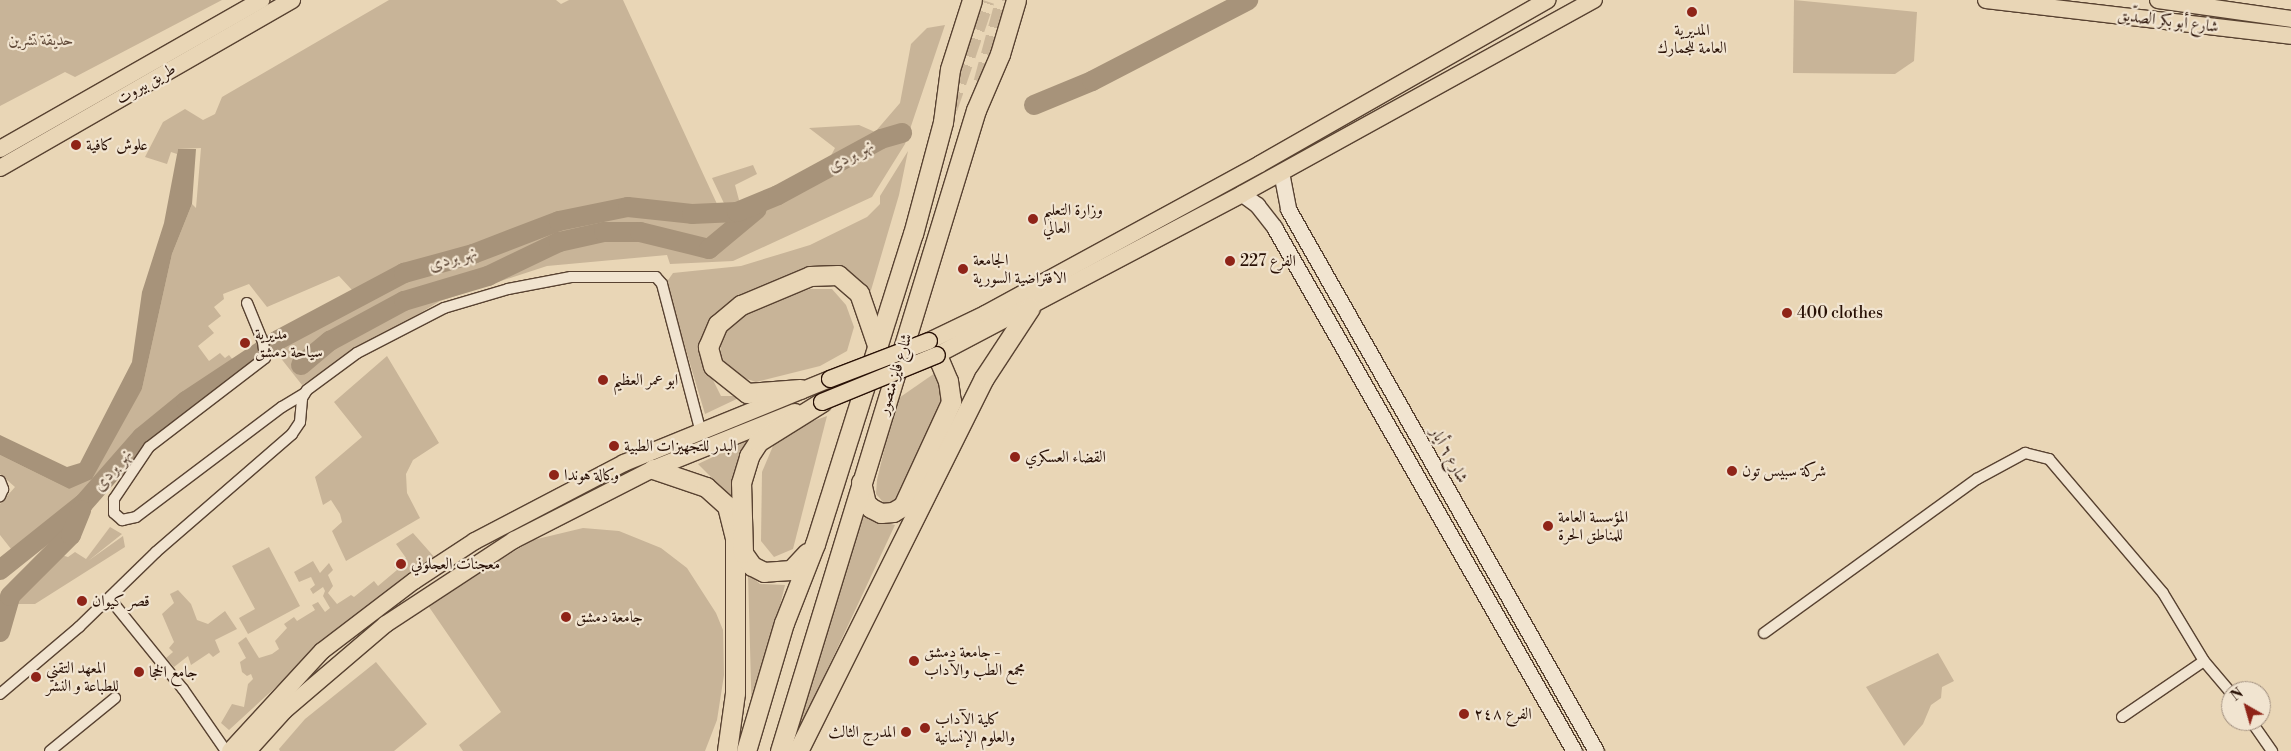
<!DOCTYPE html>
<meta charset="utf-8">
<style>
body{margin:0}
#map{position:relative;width:2291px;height:751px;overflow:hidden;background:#e9d6b6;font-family:"Libre Bodoni",Amiri,serif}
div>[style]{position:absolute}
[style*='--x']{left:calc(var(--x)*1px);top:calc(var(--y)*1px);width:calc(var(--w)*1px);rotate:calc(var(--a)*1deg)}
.green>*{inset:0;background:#c8b498}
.water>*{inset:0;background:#a7937a}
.river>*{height:20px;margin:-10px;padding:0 10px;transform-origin:10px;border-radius:10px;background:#a7937a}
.highway-tunnel>*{height:19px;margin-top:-9.5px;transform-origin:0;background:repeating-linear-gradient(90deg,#ccb89b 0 19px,transparent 0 28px)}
.roads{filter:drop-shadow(1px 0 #584231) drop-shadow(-1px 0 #584231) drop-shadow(0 1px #584231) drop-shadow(0 -1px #584231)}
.street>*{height:10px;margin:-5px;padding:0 5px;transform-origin:5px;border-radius:5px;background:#f1e4d0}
.secondary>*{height:15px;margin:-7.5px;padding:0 7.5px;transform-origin:7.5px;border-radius:7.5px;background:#f1e4d0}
.primary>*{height:16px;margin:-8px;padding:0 8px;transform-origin:8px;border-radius:8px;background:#e9d6b6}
.highway>*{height:19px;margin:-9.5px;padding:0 9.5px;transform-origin:9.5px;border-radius:9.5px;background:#e9d6b6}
.bridges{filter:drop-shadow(1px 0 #281005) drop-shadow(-1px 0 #281005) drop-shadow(0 1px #281005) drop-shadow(0 -1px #281005)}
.primary-bridge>*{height:16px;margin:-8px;padding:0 8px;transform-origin:8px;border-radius:8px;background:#e9d6b6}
.dots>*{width:14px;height:14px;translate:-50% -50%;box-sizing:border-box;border:2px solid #f1e4d0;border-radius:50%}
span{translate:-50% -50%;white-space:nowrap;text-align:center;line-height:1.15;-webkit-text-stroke:4.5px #f1e4d0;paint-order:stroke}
.street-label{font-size:16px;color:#281005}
.poi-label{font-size:16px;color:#281005}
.left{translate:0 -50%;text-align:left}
.right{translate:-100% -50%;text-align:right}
.park-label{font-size:16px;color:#604938;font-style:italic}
.water-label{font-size:18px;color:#614b3a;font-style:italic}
.north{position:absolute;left:2221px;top:681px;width:50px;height:50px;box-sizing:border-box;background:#f1e4d0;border:1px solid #a18f7f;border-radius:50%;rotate:322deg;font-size:14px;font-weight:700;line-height:20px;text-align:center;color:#281005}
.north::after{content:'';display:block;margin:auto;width:18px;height:22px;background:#8f2418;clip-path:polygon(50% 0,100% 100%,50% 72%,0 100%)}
</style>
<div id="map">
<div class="green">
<i style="clip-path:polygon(0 0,222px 0,75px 77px,65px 72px,0 106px)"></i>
<i style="clip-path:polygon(389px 0,556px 0,561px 4px,569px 0,623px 0,717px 204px,678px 208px,637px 203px,570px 213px,352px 290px,339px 276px,267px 307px,249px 284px,223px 294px,224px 299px,214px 307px,221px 316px,208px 326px,214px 333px,198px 346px,209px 361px,220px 353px,225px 358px,229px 355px,238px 366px,191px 393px,136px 432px,96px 484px,15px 554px,0 535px,0 504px,15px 487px,0 474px,0 455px,69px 489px,142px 389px,172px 254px,192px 204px,196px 208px,201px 148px,178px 149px,177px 154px,171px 152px,167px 164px,145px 157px,163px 122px,185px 109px,203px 120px,215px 114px,222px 97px)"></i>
<i style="clip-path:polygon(1794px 0,1917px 12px,1914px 61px,1895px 74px,1793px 73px)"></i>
<i style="clip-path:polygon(945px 25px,905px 144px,872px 197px,733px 261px,670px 264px,667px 255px,547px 266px,440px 301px,302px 385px,272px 347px,371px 295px,409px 278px,541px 234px,627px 211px,695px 221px,730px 216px,712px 178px,753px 165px,757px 174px,735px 185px,743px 215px,818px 180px,835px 148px,809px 128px,859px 125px,875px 132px,900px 103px,911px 44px,927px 28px)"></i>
<i style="clip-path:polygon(908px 151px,899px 195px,869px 297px,842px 275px,742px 296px,723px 308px,707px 336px,707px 368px,721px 396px,743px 396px,705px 414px,666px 283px,673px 273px,741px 266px,810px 245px,867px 217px,880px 204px,880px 196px)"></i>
<i style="clip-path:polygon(810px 289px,832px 289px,846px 305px,854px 327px,847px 351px,820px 366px,756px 382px,735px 375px,721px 357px,720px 339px,731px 322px,760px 306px)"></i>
<i style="clip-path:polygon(387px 356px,439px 443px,413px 460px,406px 474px,407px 493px,420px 518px,346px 561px,332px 531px,342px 522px,340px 514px,331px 500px,323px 505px,315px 477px,362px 437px,334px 402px)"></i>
<i style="clip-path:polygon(935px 373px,945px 387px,943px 409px,894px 502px,884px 503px,876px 494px,877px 480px,896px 400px)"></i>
<i style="clip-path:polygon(827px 416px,793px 549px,774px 557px,761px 541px,762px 472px,773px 446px,785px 431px)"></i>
<i style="clip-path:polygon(749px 440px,737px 503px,698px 464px)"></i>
<i style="clip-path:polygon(863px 517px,895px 525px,792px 745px)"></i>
<i style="clip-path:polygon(110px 527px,122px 534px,88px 561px,123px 536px,125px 547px,35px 604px,11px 604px,13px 597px,58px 554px,68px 557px,75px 552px,86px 559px)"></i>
<i style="clip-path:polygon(583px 528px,619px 531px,661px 548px,687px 568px,716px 613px,723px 630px,724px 675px,717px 720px,705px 751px,463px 751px,459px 745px,501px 712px,427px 604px,533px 540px)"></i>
<i style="clip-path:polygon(413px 533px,436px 559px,300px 665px,229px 730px,221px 723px,232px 704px,244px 707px,248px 684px,253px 679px,251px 674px,247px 676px,242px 672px,240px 662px,246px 658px,238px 643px,246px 637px,259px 658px,272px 654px,279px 649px,275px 641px,287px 628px,284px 624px,294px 617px,297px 621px,315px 610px,312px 605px,318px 602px,325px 612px,330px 608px,323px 596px,325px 591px,323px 587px,313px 594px,310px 589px,315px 585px,311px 577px,299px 582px,294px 572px,313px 561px,320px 573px,329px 563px,333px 570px,328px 575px,333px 586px,328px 593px,337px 604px,351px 595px,354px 597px,374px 581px,378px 586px,397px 570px,394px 567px,406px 558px,396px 544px)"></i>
<i style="clip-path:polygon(269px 547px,300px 606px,248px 634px,239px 618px,255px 609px,232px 566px)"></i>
<i style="clip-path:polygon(748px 574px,760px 584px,785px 585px,752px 720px)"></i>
<i style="clip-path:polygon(178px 590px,191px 604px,197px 620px,208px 624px,225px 611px,237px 629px,215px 640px,220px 652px,213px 657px,209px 653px,191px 665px,188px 656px,174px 667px,166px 658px,173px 652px,169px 648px,174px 642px,162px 614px,174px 603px,170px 594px)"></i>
<i style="clip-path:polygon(1938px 653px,1954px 681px,1942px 687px,1941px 698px,1931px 705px,1923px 724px,1904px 746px,1866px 687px)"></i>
<i style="clip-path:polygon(376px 662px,427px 724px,394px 751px,280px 751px,279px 749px,305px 719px)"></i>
</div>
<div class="water">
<i style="clip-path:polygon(178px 149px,196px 149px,192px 204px,172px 254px,142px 389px,92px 479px,69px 489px,0 455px,0 435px,67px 467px,80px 463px,132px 362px,142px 292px,164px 223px)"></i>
</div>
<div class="river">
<i style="--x:1034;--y:105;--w:63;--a:-22.5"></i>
<i style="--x:1092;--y:81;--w:176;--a:-27.4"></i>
<i style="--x:301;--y:365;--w:38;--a:-40"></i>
<i style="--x:330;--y:341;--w:84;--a:-28.4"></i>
<i style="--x:404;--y:301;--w:88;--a:-16.6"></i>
<i style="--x:488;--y:276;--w:79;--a:-25.6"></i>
<i style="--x:559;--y:242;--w:46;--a:-12.5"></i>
<i style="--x:604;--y:232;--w:36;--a:0"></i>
<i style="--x:640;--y:232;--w:71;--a:13.8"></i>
<i style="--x:709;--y:249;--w:62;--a:-39.8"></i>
<i style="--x:0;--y:570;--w:107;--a:-38.6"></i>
<i style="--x:84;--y:503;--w:88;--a:-48.7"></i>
<i style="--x:142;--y:437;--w:57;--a:-39.3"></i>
<i style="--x:186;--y:401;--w:110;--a:-33.5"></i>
<i style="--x:278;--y:340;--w:143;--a:-28"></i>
<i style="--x:404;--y:273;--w:72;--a:-15.4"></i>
<i style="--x:473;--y:254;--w:92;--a:-21"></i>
<i style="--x:559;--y:221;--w:70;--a:-11.5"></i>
<i style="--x:628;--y:207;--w:64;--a:6.2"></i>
<i style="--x:692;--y:214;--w:45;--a:-2.5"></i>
<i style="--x:737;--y:212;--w:44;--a:-22.5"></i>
<i style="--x:778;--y:195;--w:117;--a:-28.5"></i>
<i style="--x:881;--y:139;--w:22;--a:-16"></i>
<i style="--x:0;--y:632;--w:37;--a:-74"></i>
<i style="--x:10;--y:596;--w:86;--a:-45"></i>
<i style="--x:71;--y:535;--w:27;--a:-68"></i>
</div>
<div class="highway-tunnel">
<i style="--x:983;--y:82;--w:85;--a:-75"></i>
<i style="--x:948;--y:108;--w:114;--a:-71.1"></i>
</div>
<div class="roads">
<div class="street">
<i style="--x:247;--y:303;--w:42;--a:67.7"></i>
<i style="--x:263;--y:342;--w:16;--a:83"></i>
<i style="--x:265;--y:358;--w:146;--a:142.5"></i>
<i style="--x:149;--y:447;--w:63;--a:123.9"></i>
<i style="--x:114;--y:499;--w:14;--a:90"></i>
<i style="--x:114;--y:513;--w:11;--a:41"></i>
<i style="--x:122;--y:520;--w:14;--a:-12"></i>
<i style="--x:136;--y:517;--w:183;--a:-37"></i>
<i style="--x:282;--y:407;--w:26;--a:-31"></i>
<i style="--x:0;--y:481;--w:9;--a:69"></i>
<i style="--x:3;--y:489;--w:8;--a:113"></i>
<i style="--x:110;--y:599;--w:116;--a:51"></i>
<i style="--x:183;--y:689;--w:75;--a:55.3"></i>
<i style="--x:1764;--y:633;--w:263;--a:-35.9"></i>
<i style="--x:1977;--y:479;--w:55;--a:-28.4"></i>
<i style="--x:2025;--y:453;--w:25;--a:14"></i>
<i style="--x:2049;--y:459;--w:176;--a:49.6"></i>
<i style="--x:2163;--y:593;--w:79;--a:58.9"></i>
<i style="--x:0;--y:694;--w:104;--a:-40.3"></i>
<i style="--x:79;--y:627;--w:107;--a:-44.2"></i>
<i style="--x:156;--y:552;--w:180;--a:-40.9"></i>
<i style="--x:292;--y:434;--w:14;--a:-56"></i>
<i style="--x:300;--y:422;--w:24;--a:-85"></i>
<i style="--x:302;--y:398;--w:9;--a:-58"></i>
<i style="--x:307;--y:390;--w:62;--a:-36.5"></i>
<i style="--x:357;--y:353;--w:98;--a:-27.3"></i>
<i style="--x:444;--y:308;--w:67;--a:-16.5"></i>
<i style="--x:508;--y:289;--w:64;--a:-10.8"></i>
<i style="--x:571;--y:277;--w:85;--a:0"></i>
<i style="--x:656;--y:277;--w:9;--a:49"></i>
<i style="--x:662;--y:284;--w:150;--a:75.3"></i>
<i style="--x:2122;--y:717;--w:99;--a:-34.3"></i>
<i style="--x:2204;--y:661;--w:42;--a:49.8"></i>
<i style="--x:2251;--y:721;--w:37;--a:55"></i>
<i style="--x:50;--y:751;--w:84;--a:-39.2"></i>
</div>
<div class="secondary">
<i style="--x:1281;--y:172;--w:38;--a:79"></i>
<i style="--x:1288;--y:209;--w:623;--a:60.39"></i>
<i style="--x:1242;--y:194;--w:19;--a:36"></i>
<i style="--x:1257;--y:205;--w:28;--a:52"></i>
<i style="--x:1274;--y:227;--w:604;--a:60.21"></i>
</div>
<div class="primary">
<i style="--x:1986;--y:0;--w:307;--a:6.7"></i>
<i style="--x:2158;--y:0;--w:134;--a:8.1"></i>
<i style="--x:0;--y:149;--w:301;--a:-29.7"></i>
<i style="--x:0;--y:168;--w:337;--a:-29.9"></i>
<i style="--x:929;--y:341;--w:62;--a:-25.7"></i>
<i style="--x:985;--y:314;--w:313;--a:-28.6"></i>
<i style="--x:1260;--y:164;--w:331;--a:-29.7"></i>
<i style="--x:937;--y:355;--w:345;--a:-27.8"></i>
<i style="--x:1242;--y:194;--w:402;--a:-28.9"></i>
<i style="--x:230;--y:751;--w:136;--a:-47.4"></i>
<i style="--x:322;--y:651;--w:116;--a:-37.3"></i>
<i style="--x:414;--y:581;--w:73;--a:-33.3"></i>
<i style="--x:475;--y:541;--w:168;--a:-27.6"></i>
<i style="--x:624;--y:463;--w:222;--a:-22.2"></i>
<i style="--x:248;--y:751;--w:54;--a:-48"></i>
<i style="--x:284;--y:711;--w:134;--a:-40.5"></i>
<i style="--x:386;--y:624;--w:153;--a:-33.3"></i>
<i style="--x:514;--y:540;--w:156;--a:-27.1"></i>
<i style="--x:653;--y:469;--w:153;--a:-21.9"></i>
</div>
<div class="highway">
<i style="--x:800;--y:389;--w:53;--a:175.7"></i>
<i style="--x:747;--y:393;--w:43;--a:-141.5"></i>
<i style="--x:713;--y:366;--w:20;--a:-105"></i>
<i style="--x:708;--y:347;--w:25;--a:-67"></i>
<i style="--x:718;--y:324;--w:30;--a:-40"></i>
<i style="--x:741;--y:305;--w:75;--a:-22.8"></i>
<i style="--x:810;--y:276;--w:28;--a:-2"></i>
<i style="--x:838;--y:275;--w:28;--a:41"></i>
<i style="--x:859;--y:293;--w:58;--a:70.9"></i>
<i style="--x:653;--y:469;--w:56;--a:18.8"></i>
<i style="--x:706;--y:487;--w:28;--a:42"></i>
<i style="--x:727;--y:506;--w:32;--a:76"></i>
<i style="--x:735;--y:537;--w:156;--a:90"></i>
<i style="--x:735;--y:693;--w:59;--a:97.9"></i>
<i style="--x:861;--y:482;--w:22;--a:77"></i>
<i style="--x:866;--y:503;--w:7;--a:45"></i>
<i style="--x:871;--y:508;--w:11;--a:27"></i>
<i style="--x:881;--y:513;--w:12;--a:-5"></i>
<i style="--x:893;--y:512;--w:12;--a:-31"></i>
<i style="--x:903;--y:506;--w:115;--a:-65.2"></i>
<i style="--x:951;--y:402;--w:21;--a:-98"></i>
<i style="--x:948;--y:381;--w:28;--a:-113"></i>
<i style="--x:807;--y:553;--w:23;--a:133"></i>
<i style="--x:791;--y:570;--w:27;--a:176"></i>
<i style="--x:764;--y:572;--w:13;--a:-153"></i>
<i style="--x:752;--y:566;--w:16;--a:-125"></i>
<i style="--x:743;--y:553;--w:70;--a:-91.6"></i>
<i style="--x:741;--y:483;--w:28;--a:-73"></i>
<i style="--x:749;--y:456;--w:17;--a:-57"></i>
<i style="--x:758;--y:442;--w:75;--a:-32"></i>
<i style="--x:746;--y:751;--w:134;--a:-73.5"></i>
<i style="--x:784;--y:623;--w:85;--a:-68.6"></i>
<i style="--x:815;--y:544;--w:325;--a:-72.5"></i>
<i style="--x:913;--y:234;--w:116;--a:-75"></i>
<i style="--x:943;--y:122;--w:53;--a:-82.5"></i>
<i style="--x:950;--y:69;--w:72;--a:-72.3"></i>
<i style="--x:780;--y:751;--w:670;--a:-73"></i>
<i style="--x:976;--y:110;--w:61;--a:-66.8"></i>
<i style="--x:1000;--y:54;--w:56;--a:-73.5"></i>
<i style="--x:798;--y:751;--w:417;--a:-63.5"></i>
<i style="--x:984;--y:378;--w:84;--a:-56.7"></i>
</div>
</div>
<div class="bridges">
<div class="primary-bridge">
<i style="--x:830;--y:379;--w:106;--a:-21"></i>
<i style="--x:822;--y:402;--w:124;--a:-22.2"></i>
</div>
</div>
<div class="dots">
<i style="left:1692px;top:12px;background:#8f2418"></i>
<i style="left:76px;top:145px;background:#8f2418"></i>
<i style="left:1033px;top:219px;background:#8f2418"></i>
<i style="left:1230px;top:261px;background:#8f2418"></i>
<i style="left:963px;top:269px;background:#8f2418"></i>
<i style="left:1787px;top:313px;background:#8f2418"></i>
<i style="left:245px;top:343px;background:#8f2418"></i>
<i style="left:603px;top:380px;background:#8f2418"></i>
<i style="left:614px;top:446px;background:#8f2418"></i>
<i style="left:1015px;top:457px;background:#8f2418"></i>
<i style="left:1732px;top:471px;background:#8f2418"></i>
<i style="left:554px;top:475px;background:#8f2418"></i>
<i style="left:1548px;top:526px;background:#8f2418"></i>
<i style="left:401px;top:564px;background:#8f2418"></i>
<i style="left:82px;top:601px;background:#8f2418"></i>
<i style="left:566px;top:617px;background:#8f2418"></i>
<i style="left:914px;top:661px;background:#8f2418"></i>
<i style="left:139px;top:672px;background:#8f2418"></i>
<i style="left:36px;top:677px;background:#8f2418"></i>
<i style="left:1464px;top:714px;background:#8f2418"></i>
<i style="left:925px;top:728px;background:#8f2418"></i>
<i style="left:906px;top:732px;background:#8f2418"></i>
</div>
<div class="street-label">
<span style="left:2168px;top:21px;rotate:7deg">شارع أبو بكر الصدّيق</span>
<span style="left:146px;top:84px;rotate:-30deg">طريق بيروت</span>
<span style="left:895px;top:374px;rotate:-73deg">شارع فايز منصور</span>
<span style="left:1449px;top:455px;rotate:61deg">شارع ٦ أيار</span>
</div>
<div class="poi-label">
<span style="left:1692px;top:39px">المديرية<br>العامة للجمارك</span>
<span class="left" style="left:86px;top:145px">علوش كافية</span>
<span class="left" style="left:1043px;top:219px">وزارة التعليم<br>العالي</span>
<span class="left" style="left:973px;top:269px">الجامعة<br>الافتراضية السورية</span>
<span class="left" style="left:1240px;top:261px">الفرع 227</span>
<span class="left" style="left:1797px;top:313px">400 clothes</span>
<span class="left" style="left:255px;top:343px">مديرية<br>سياحة دمشق</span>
<span class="left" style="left:613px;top:380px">ابو عمر العظيم</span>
<span class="left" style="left:624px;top:446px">البدر للتجهيزات الطبية</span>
<span class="left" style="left:1025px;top:457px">القضاء العسكري</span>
<span class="left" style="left:1742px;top:471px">شركة سبيس تون</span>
<span class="left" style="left:564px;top:475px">وكالة هوندا</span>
<span class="left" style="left:1558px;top:526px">المؤسسة العامة<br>للمناطق الحرة</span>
<span class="left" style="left:411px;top:564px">معجنات العجلوني</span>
<span class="left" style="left:92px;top:601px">قصر كيوان</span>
<span class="left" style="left:576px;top:617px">جامعة دمشق</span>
<span class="left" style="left:924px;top:661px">جامعة دمشق -<br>مجمع الطب والآداب</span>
<span class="left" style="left:46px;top:677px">المعهد التقني<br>للطباعة و النشر</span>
<span class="left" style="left:149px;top:672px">جامع الخجا</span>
<span class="left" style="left:1474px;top:714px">الفرع ٢٤٨</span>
<span class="left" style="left:935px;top:728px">كلية الآداب<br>والعلوم الإنسانية</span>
<span class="right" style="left:896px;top:732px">المدرج الثالث</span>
</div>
<div class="park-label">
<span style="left:41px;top:40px">حديقة تشرين</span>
</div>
<div class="water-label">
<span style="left:851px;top:156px;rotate:-28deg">نهر بردى</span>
<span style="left:453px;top:259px;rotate:-16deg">نهر بردى</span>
<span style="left:113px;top:470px;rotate:-49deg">نهر بردى</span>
</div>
<div class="north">N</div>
</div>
